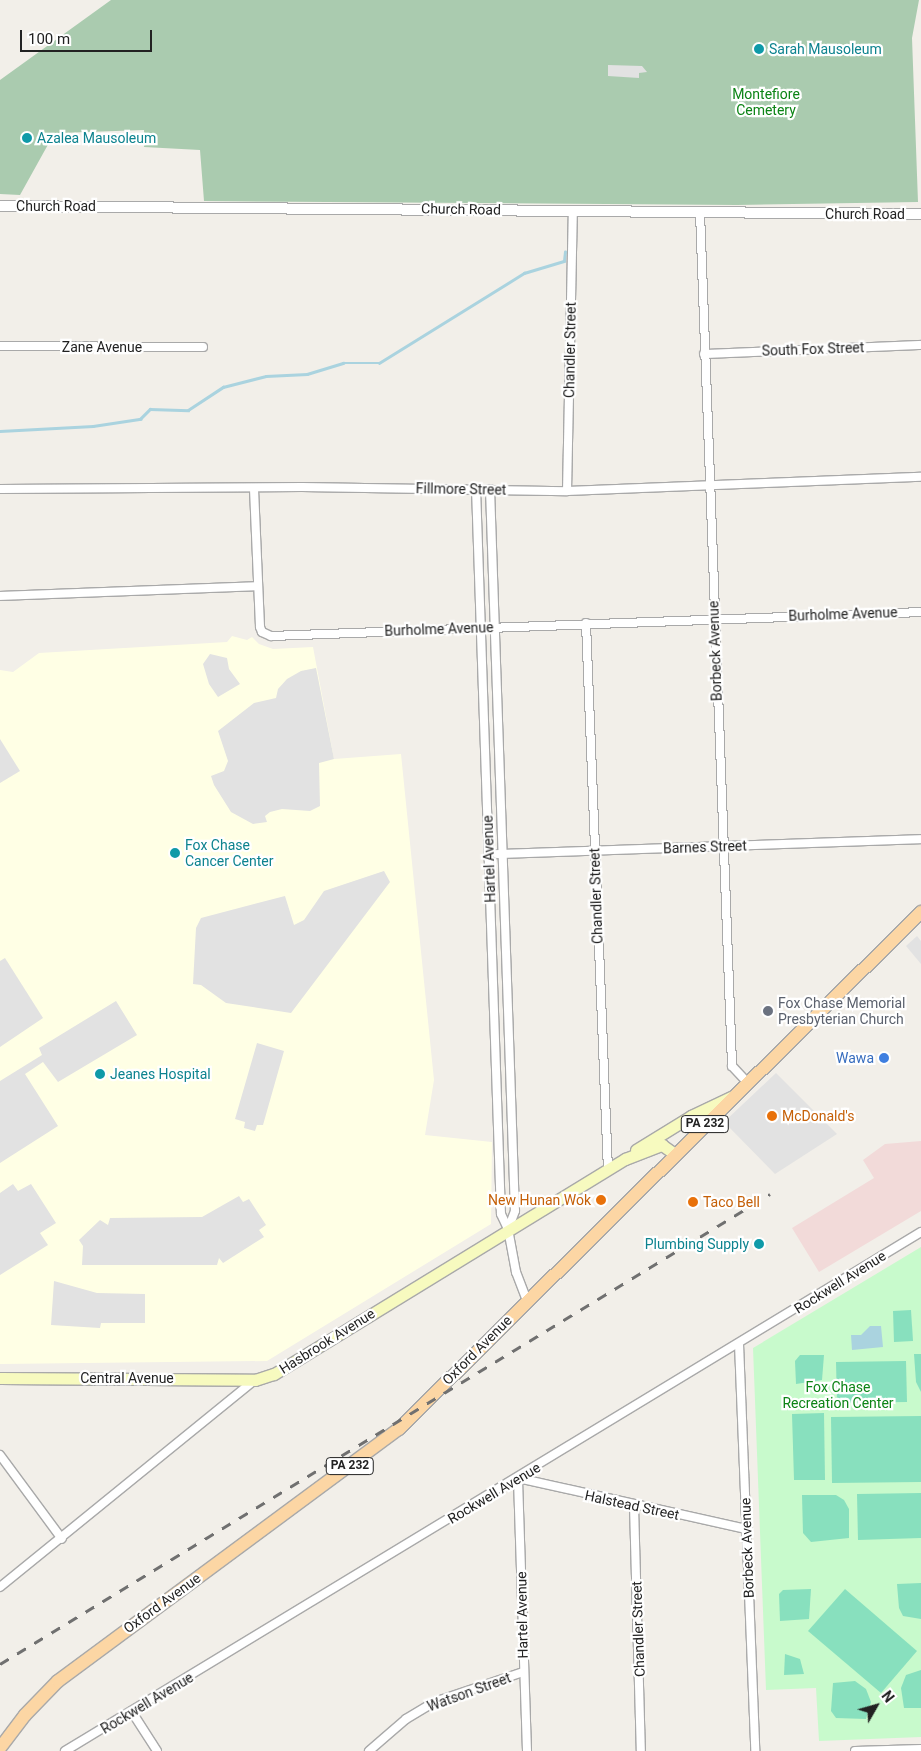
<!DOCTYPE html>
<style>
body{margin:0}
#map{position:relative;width:921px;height:1751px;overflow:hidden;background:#f2efe9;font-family:Roboto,sans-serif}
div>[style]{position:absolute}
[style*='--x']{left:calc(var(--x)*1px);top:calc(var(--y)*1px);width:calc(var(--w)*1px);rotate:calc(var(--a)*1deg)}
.commercial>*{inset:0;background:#f2dad9}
.education>*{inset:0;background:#ffffe5}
.cemetery>*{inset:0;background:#aacbaf}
.park>*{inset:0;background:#c8facc}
.pitch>*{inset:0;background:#88e0be}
.parking>*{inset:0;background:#e2e2e2}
.water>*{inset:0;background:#aad3df}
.stream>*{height:2.5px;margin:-1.25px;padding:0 1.25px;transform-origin:1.25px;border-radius:1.25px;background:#aad3df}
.roads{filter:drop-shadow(1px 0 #a9a9a9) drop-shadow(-1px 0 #a9a9a9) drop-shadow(0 1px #a9a9a9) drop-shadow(0 -1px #a9a9a9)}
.minor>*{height:8px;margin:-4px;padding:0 4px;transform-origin:4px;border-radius:4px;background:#fff}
.tertiary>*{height:10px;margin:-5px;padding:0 5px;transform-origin:5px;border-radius:5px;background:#fff}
.secondary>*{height:11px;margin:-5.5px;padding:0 5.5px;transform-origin:5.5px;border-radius:5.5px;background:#f7fabf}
.primary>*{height:12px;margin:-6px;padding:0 6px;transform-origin:6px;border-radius:6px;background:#fcd6a4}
.rail>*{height:2.5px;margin-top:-1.25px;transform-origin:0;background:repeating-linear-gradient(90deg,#707070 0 10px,transparent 0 20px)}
.dots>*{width:14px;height:14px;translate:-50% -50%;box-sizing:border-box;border:2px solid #fff;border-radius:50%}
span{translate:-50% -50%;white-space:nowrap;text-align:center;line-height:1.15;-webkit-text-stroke:4.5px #fff;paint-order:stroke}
.shield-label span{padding:1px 4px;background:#fff;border:1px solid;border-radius:4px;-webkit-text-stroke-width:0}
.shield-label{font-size:12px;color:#222;font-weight:700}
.culture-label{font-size:14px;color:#0d838f}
.left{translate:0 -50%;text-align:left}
.right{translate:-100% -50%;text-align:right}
.park-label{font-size:14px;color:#0c8416}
.street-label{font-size:14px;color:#222}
.worship-label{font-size:14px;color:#5b616d}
.shop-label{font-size:14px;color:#366cbe}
.food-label{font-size:14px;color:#c56008}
.north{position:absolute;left:851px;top:1681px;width:50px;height:50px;-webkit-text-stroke:4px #fff;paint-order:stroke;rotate:52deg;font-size:14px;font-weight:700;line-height:20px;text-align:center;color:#222}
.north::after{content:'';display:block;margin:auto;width:18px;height:22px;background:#222;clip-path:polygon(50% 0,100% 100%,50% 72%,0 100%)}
.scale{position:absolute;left:20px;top:30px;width:132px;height:22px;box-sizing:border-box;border:2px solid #222;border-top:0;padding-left:6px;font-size:15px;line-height:18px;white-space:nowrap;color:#222;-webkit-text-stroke:4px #fff;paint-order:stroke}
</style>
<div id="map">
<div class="commercial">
<i style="clip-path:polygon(921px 1141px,921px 1211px,819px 1272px,792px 1228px,874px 1178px,863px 1160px,885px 1144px)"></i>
</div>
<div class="education">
<i style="clip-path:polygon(232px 636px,247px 640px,252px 637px,259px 644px,273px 649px,313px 647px,334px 759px,401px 754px,434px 1080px,425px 1135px,492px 1142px,491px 1224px,267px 1361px,0 1364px,0 670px,13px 672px,39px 653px,227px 642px)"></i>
</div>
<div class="cemetery">
<i style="clip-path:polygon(111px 0,919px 0,912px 38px,918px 202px,737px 205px,204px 201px,200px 150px,144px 147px,144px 130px,59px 133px,50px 141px,20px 195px,0 194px,0 80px)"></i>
</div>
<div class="park">
<i style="clip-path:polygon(921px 1247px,921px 1737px,819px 1741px,816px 1688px,766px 1690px,753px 1348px)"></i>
</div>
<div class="pitch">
<i style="clip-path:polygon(911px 1310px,913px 1341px,894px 1342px,893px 1311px)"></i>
<i style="clip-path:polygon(914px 1354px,921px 1354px,921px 1392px,916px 1382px)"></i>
<i style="clip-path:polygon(800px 1355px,824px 1355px,822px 1380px,796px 1384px,795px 1361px)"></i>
<i style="clip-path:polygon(906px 1361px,907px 1402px,837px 1403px,836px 1362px)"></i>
<i style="clip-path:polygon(824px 1413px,825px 1480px,794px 1480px,792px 1414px)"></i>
<i style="clip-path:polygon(921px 1416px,921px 1482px,832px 1483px,831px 1417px)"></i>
<i style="clip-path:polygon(921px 1493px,921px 1538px,858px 1540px,857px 1494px)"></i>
<i style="clip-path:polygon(802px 1495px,836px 1495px,844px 1500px,849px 1509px,849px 1538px,811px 1542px,803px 1533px)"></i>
<i style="clip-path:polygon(921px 1583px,921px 1619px,903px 1616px,899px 1608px,897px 1584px)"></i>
<i style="clip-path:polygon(811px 1589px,809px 1619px,780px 1621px,779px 1594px,783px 1590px)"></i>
<i style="clip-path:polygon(845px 1589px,917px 1651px,881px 1693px,808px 1631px)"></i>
<i style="clip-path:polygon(785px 1654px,800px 1659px,804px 1674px,784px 1675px)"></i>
<i style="clip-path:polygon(921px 1670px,921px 1708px,904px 1708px,901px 1688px,906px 1675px)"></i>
<i style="clip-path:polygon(855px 1681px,866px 1689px,871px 1702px,866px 1719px,836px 1718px,831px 1711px,833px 1683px)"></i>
</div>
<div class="parking">
<i style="clip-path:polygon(608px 65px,642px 66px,647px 72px,639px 73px,639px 78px,608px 76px)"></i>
<i style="clip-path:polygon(210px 654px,227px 658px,229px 669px,240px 684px,218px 697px,209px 684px,203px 664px)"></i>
<i style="clip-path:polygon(316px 668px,334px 759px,319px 763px,320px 806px,310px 811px,282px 809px,270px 812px,265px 816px,267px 822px,253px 824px,231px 812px,214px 785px,211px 776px,224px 771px,228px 761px,218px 731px,254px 703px,276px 698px,278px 689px,287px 679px,301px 671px)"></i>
<i style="clip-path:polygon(0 739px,20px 771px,0 783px)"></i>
<i style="clip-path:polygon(384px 871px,390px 882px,291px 1013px,226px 1003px,201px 985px,193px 984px,196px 928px,201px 918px,285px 896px,294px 925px,304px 920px,324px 891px)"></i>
<i style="clip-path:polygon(917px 936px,921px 941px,921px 964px,906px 946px)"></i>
<i style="clip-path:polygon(5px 958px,43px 1018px,0 1047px,0 961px)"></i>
<i style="clip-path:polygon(116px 1001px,137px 1035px,58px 1082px,43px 1062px,25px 1074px,58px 1126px,0 1163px,0 1081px,42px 1055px,39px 1048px)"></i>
<i style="clip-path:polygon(257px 1043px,284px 1051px,263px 1125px,257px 1125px,255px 1131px,244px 1128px,245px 1122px,235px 1119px)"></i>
<i style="clip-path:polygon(776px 1073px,837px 1134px,775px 1174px,724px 1122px)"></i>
<i style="clip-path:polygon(13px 1184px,18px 1191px,31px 1184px,56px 1223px,40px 1233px,48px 1245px,0 1275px,0 1193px)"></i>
<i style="clip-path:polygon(239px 1196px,243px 1202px,249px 1199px,266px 1225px,259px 1230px,264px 1237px,223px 1263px,219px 1258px,217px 1265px,82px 1265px,83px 1246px,79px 1240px,100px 1220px,108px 1225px,110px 1218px,202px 1217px)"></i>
<i style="clip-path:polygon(54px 1281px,97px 1293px,145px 1294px,145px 1323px,101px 1323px,100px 1328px,51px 1325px)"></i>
</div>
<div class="water">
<i style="clip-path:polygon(870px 1326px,881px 1326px,883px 1347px,852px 1350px,851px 1335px,861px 1335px)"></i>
</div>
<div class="stream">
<i style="--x:0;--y:431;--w:93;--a:-3.1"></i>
<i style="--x:93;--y:426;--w:48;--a:-8.5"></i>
<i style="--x:140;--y:419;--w:14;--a:-45"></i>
<i style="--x:150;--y:409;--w:38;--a:2"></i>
<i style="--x:188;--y:410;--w:42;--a:-33.3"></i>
<i style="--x:223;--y:387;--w:44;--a:-14.3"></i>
<i style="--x:266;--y:376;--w:41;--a:-2.8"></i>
<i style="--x:307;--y:374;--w:38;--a:-17"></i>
<i style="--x:343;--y:363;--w:36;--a:0"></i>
<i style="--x:379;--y:363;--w:171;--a:-31.8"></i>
<i style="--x:524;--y:273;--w:42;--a:-16.7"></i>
<i style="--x:564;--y:261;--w:9;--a:-84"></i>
</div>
<div class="roads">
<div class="minor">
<i style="--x:700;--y:212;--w:855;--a:87.85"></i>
<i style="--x:732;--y:1066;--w:23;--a:47"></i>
<i style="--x:0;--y:346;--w:203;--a:0.3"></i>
<i style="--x:704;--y:354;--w:217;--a:-2.4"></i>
<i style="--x:476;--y:488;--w:726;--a:88.03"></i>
<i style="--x:501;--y:1214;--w:17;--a:65"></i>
<i style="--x:508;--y:1229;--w:44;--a:79.5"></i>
<i style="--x:516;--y:1272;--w:30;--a:69"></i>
<i style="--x:0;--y:489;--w:302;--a:-0.4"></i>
<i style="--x:302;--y:487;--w:265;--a:0.9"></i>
<i style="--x:567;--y:491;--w:354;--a:-2.3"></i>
<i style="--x:254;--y:489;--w:138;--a:87.5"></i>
<i style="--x:260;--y:627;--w:5;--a:68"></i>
<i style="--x:262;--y:632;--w:10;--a:24"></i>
<i style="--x:271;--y:636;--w:650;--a:-2.11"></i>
<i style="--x:490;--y:489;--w:722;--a:88.02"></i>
<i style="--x:515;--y:1211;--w:19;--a:111"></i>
<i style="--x:567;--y:491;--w:281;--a:-88.8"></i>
<i style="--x:0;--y:596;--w:258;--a:-2.2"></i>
<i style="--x:586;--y:623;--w:547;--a:87.7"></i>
<i style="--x:497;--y:854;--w:424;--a:-2"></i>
<i style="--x:739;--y:1344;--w:407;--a:87.7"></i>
<i style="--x:0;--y:1455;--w:104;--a:53.6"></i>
<i style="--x:634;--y:1506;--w:245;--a:88.4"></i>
<i style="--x:0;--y:1587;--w:328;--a:-39.1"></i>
<i style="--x:132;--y:1712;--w:46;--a:57.3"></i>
<i style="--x:65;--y:1751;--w:1001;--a:-31.23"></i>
<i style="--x:369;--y:1751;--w:49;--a:-40.9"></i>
<i style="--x:406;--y:1719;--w:33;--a:-31"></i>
<i style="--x:434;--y:1702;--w:94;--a:-18.6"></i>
<i style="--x:527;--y:1751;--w:273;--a:-91.9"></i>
<i style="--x:518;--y:1478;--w:235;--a:12.6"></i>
<i style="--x:855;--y:1751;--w:66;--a:-1.7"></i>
</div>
<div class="tertiary">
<i style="--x:0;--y:206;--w:921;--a:0.5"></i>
</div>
<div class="secondary">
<i style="--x:636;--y:1150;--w:65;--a:-31.7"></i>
<i style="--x:691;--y:1116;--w:49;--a:-25.5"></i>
<i style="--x:0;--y:1378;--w:255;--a:0.4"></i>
<i style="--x:255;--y:1380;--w:20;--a:-18"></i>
<i style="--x:274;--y:1374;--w:412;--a:-31.5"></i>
<i style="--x:625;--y:1159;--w:40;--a:-21"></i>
<i style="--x:662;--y:1145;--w:16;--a:35"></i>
</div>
<div class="primary">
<i style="--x:0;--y:1748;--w:41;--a:-52.9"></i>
<i style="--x:25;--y:1715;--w:47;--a:-45.9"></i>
<i style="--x:58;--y:1681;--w:424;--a:-36.5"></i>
<i style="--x:399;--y:1429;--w:735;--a:-44.72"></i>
</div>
</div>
<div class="rail">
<i style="--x:0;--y:1664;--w:902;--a:-31.4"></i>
</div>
<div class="dots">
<i style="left:759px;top:49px;background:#0f9aa8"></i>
<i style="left:27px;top:138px;background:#0f9aa8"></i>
<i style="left:175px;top:853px;background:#0f9aa8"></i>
<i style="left:768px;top:1011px;background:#6b7280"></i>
<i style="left:884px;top:1058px;background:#3f7fe0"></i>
<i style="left:100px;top:1074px;background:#0f9aa8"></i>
<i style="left:772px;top:1116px;background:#e8710a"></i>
<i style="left:601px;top:1200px;background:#e8710a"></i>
<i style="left:693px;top:1202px;background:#e8710a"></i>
<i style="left:759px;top:1244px;background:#0f9aa8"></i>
</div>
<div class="shield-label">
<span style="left:705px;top:1124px">PA 232</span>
<span style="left:350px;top:1466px">PA 232</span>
</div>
<div class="culture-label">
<span class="left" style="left:769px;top:49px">Sarah Mausoleum</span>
<span class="left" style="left:37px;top:138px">Azalea Mausoleum</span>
<span class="left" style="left:185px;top:853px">Fox Chase<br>Cancer Center</span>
<span class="left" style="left:110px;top:1074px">Jeanes Hospital</span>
<span class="right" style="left:749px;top:1244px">Plumbing Supply</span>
</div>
<div class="park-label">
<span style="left:766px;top:102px">Montefiore<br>Cemetery</span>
<span style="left:838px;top:1395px">Fox Chase<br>Recreation Center</span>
</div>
<div class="street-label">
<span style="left:56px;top:206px">Church Road</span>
<span style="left:461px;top:209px;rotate:1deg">Church Road</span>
<span style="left:865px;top:214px">Church Road</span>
<span style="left:102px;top:347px">Zane Avenue</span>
<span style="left:813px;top:349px;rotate:-2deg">South Fox Street</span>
<span style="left:570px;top:350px;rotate:-89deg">Chandler Street</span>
<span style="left:461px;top:489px;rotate:1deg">Fillmore Street</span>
<span style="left:843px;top:614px;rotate:-2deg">Burholme Avenue</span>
<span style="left:439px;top:629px;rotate:-2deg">Burholme Avenue</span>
<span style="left:715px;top:651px;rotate:-92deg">Borbeck Avenue</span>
<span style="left:705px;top:847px;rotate:-2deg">Barnes Street</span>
<span style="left:489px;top:859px;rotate:-92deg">Hartel Avenue</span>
<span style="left:596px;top:896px;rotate:-92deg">Chandler Street</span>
<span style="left:840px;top:1282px;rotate:-32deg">Rockwell Avenue</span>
<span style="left:327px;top:1341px;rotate:-32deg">Hasbrook Avenue</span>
<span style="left:477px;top:1350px;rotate:-45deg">Oxford Avenue</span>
<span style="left:127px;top:1378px">Central Avenue</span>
<span style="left:494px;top:1493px;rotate:-31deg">Rockwell Avenue</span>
<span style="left:632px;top:1505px;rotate:12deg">Halstead Street</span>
<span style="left:747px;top:1548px;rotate:-92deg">Borbeck Avenue</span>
<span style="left:162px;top:1603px;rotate:-36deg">Oxford Avenue</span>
<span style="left:522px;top:1615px;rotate:-91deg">Hartel Avenue</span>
<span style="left:638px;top:1629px;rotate:-92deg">Chandler Street</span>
<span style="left:469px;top:1692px;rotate:-20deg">Watson Street</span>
<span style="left:147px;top:1703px;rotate:-31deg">Rockwell Avenue</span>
</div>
<div class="worship-label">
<span class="left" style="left:778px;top:1011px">Fox Chase Memorial<br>Presbyterian Church</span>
</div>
<div class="shop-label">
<span class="right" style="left:874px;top:1058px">Wawa</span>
</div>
<div class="food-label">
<span class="left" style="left:782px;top:1116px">McDonald's</span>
<span class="right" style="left:591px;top:1200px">New Hunan Wok</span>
<span class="left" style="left:703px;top:1202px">Taco Bell</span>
</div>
<div class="north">N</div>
<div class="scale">100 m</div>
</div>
